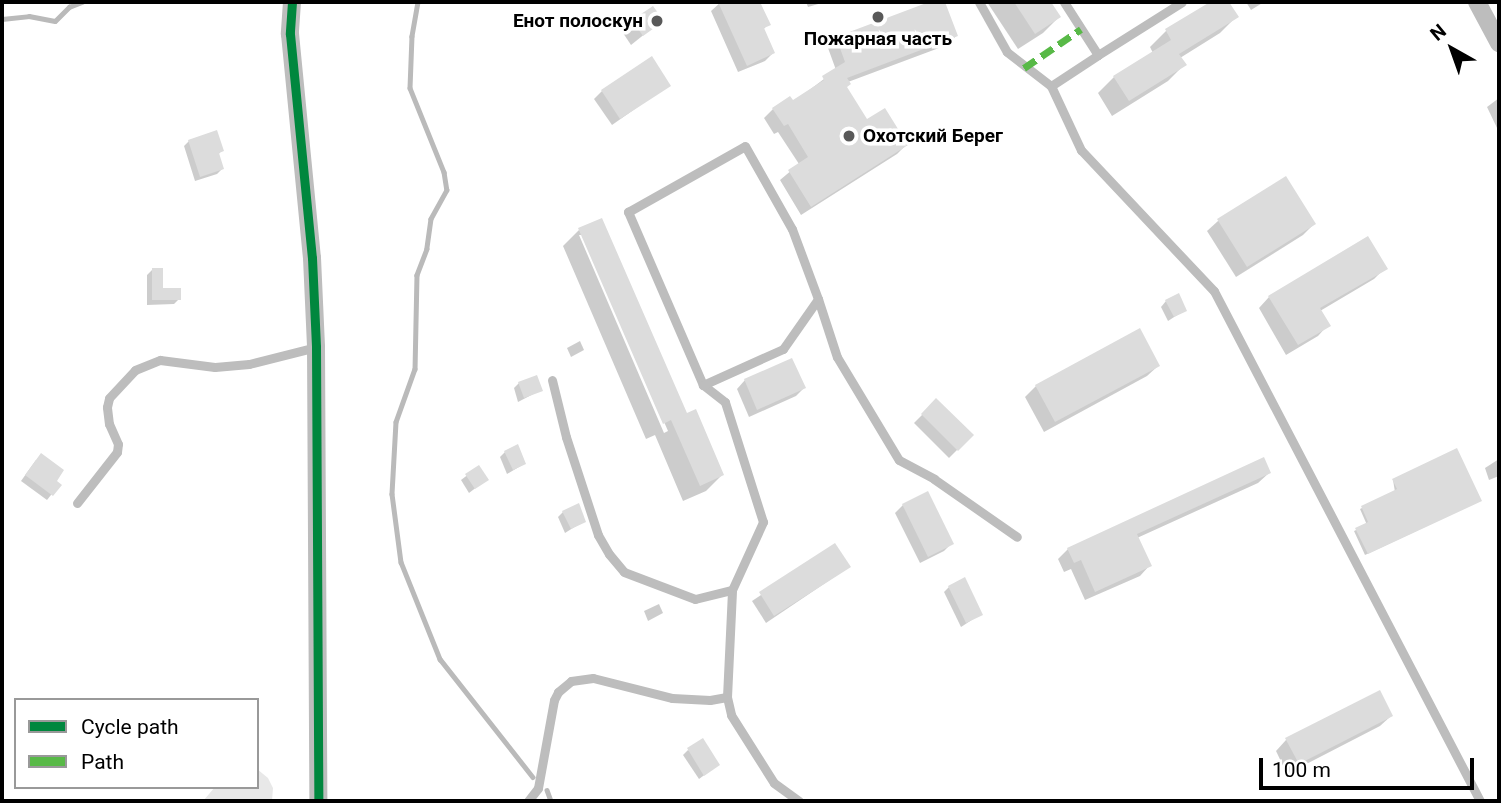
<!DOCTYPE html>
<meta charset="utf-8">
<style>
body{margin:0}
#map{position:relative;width:1501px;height:803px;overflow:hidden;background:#fff;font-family:Roboto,sans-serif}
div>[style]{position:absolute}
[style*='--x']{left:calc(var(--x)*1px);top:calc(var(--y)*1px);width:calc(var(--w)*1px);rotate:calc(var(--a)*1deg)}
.green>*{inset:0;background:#e8e8e8}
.shadow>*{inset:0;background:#0003}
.stream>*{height:4.5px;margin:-2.25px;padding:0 2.25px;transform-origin:2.25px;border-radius:2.25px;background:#bababa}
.building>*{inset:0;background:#dcdcdc}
.lane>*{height:9px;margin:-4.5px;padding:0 4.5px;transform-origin:4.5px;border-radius:4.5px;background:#bdbdbd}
.street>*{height:18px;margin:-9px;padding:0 9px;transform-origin:9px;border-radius:9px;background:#bdbdbd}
.quiet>*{height:7px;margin-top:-3.5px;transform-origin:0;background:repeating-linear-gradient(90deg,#58b947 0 14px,transparent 0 21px)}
.cycleway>*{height:9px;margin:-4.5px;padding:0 4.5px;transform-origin:4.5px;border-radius:4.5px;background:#00873e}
.dots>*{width:19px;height:19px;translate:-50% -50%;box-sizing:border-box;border:4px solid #fff;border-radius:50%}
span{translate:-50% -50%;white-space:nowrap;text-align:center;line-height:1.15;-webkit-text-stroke:7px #fff;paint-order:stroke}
.poi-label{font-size:19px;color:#000;font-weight:700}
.right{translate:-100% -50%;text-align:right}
.left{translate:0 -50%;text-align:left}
.frame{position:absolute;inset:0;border:4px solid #000;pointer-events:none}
.legend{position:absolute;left:14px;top:698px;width:245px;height:91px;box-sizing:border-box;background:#fff;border:2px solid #999;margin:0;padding:9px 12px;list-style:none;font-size:21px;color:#000}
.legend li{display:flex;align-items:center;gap:14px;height:35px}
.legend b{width:35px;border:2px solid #999}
.north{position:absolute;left:1417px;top:14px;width:70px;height:70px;-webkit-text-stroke:5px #fff;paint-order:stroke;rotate:320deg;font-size:19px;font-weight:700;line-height:28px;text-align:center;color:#000}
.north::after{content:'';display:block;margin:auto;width:24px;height:32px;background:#000;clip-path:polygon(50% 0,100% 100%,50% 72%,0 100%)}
.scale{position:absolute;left:1259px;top:758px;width:215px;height:32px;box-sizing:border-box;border:4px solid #000;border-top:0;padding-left:9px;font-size:21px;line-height:24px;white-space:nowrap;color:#000;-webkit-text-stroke:5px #fff;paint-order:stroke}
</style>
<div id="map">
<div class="green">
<i style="clip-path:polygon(257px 769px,268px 778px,273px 788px,272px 801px,203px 801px,215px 787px,257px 787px)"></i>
</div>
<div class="shadow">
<i style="clip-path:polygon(758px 2px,768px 24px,763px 30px,773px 53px,765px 61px,738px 72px,711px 11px,721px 2px)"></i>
<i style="clip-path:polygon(806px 2px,825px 2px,808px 7px)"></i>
<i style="clip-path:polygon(934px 2px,943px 2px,956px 36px,947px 45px,848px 82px,845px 88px,866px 122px,906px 145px,897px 154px,801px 215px,780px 180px,799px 164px,778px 132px,774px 134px,764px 118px,773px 109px,792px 103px,836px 70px,828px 48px,837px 39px)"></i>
<i style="clip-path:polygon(987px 2px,1049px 2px,1059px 17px,1043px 33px,1018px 49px)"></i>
<i style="clip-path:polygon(1213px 2px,1227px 2px,1236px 17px,1220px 33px,1180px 58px,1184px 65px,1168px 81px,1112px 116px,1098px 93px,1114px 77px,1153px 53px,1150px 47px,1166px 31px)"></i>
<i style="clip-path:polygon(1246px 2px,1264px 2px,1251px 10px)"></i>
<i style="clip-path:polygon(661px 21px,631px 45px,623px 33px,634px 22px)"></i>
<i style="clip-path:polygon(669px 85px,612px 125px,594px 99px,602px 91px)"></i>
<i style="clip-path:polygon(1499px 98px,1499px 129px,1498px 130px,1487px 107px)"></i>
<i style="clip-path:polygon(189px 141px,222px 150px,218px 155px,222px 169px,217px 174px,195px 181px,184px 146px)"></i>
<i style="clip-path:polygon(evenodd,601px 220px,686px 416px,695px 412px,722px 475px,706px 491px,683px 501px,655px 435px,646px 439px,563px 246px,579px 230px,601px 220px,579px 235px,583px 235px,668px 431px,664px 433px,579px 235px)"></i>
<i style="clip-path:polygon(1218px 221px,1314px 224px,1303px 235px,1236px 277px,1207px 231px)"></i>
<i style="clip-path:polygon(1385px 268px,1374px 279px,1320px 311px,1328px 325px,1318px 336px,1286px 355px,1259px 308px,1269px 297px)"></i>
<i style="clip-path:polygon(152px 270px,161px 290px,179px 299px,174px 304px,147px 305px,147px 275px)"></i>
<i style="clip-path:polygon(1166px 301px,1185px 310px,1168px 321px,1161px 307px)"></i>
<i style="clip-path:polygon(580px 341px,584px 350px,571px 357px,567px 348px)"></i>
<i style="clip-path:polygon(1158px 366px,1147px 376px,1044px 432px,1025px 397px,1036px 386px)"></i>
<i style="clip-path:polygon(745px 380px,804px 388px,796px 396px,749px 417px,737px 389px)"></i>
<i style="clip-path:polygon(519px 383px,541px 390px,518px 402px,514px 388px)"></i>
<i style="clip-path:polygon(936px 401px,971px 436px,949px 458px,914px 423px)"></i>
<i style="clip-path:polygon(505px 452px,524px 464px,507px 474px,500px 457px)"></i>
<i style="clip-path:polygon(1499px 459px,1499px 476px,1489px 480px,1485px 468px)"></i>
<i style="clip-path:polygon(36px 460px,59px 485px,47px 500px,21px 481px)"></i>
<i style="clip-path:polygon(478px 467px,486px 480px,469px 493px,461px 480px)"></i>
<i style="clip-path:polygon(1269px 473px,1258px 483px,1137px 538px,1150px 565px,1140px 576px,1085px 600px,1071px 569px,1064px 572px,1058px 559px,1068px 549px)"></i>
<i style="clip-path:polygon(1393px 480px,1480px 501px,1365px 555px,1354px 531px,1367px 525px,1360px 509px,1395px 492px)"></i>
<i style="clip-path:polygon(927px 493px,952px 543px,944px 551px,920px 563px,895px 513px,903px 505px)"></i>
<i style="clip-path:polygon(563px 512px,584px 521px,565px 533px,558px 517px)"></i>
<i style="clip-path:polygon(835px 545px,849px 567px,766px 623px,752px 601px)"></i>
<i style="clip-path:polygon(949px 587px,981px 614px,961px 627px,944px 592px)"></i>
<i style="clip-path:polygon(659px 604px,663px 613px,648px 621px,644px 611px)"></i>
<i style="clip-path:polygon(1391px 716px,1380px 726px,1287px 774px,1276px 751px,1286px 740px)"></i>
<i style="clip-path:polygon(688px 750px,718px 765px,699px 779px,683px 755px)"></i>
</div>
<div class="stream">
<i style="--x:418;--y:2;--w:35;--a:100"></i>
<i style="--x:412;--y:36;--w:52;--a:92.2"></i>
<i style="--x:410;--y:88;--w:91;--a:68"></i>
<i style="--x:444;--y:172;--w:18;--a:81"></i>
<i style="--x:447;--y:190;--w:33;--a:119"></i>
<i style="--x:431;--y:219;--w:30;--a:98"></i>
<i style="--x:427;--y:249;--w:28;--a:111"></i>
<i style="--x:417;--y:275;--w:94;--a:91.2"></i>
<i style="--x:415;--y:369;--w:56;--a:109.7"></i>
<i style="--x:396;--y:422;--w:72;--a:93.2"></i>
<i style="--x:392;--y:494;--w:69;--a:82.5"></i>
<i style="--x:401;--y:562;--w:105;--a:68.1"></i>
<i style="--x:440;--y:659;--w:150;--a:51.8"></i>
<i style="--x:2;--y:19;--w:27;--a:-6"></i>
<i style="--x:29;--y:16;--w:26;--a:11"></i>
<i style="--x:55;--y:21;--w:20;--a:-45"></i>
<i style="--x:69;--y:7;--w:14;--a:-21"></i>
<i style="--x:547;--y:790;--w:12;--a:70"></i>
</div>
<div class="building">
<i style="clip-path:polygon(718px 2px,760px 2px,771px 25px,764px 28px,775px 53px,747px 66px)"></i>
<i style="clip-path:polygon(929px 2px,945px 2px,958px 36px,847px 78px,851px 84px,847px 87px,867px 119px,885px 108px,908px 145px,811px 207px,788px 170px,808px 157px,788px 124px,784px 126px,772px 108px,790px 96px,793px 100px,824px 80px,822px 76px,845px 62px,836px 37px)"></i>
<i style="clip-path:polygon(1014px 2px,1051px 2px,1061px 17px,1035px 34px)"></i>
<i style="clip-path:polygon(1210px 2px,1229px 2px,1239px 17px,1179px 54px,1187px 65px,1129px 101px,1113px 76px,1171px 40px,1165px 29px)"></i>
<i style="clip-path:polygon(653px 6px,664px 21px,643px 36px,632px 20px)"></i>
<i style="clip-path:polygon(652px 56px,671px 86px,620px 119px,601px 90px)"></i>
<i style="clip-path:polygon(217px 130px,224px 151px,219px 153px,224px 169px,200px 177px,188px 140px)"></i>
<i style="clip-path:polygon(1286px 176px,1316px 224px,1247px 267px,1217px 219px)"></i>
<i style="clip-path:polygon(602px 218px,687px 413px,696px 409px,724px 475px,700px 486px,671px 420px,663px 424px,578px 228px)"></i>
<i style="clip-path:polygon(1368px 236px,1388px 269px,1320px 308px,1331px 326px,1298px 345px,1268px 296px)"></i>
<i style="clip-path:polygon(152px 268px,163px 268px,163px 288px,181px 288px,181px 300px,152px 300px)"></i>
<i style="clip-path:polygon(1179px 293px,1187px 311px,1174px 317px,1165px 300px)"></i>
<i style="clip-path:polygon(1140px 328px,1160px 366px,1055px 422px,1035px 385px)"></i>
<i style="clip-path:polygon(792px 358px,806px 388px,757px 410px,744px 379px)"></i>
<i style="clip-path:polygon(537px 375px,543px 391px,524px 398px,518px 382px)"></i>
<i style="clip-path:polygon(936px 398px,974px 435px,958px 451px,921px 414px)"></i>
<i style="clip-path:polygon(518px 444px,526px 464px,513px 470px,504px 451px)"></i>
<i style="clip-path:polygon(1457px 448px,1482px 501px,1368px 554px,1355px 528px,1368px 522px,1361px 506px,1397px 489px,1392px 479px)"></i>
<i style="clip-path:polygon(41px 453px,64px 470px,57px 481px,62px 485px,53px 496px,25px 475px)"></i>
<i style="clip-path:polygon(1264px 457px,1271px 473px,1137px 534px,1152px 566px,1095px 592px,1081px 560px,1074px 563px,1067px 548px)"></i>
<i style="clip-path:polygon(479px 465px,489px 480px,475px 489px,465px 474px)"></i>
<i style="clip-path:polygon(928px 491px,954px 544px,928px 557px,902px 504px)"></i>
<i style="clip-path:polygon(579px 503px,586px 522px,571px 529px,562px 511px)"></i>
<i style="clip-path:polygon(835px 543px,851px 567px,774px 616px,759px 592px)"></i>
<i style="clip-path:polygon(965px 577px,983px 615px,966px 623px,948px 586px)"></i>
<i style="clip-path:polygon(1380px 690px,1393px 716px,1299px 764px,1285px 738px)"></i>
<i style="clip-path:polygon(703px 738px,720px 765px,704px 776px,687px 748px)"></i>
</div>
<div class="lane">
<i style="--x:979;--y:2;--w:57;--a:60.8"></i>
<i style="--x:1007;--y:52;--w:56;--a:37.7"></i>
<i style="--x:1051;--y:86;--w:71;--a:64.9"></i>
<i style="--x:1081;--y:150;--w:194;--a:46.7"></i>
<i style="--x:1214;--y:291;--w:575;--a:62.45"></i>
<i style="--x:1098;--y:55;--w:99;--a:-32.2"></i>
<i style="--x:1051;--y:86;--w:56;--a:-33.4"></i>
<i style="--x:1098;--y:55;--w:63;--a:-122.7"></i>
<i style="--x:818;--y:299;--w:61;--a:71.9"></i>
<i style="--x:837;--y:357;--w:120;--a:59"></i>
<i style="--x:899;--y:460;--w:40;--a:28"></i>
<i style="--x:934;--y:479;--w:101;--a:34.9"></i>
<i style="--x:552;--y:380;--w:59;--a:76.2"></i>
<i style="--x:566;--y:437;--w:103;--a:71.9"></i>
<i style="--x:598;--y:535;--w:22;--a:60"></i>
<i style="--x:609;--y:554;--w:23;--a:50"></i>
<i style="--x:624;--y:572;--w:76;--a:20.8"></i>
<i style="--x:695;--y:599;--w:38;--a:-14"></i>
<i style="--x:77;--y:503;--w:65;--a:-51.9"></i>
<i style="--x:117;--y:452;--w:8;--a:-83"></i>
<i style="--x:118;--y:444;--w:22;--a:-114"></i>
<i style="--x:109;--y:424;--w:17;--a:-97"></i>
<i style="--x:107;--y:407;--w:9;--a:-77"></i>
<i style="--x:109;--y:398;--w:38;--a:-47"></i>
<i style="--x:135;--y:370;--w:27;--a:-22"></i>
<i style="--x:160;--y:360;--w:55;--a:7.3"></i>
<i style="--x:215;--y:367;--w:34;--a:-5"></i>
<i style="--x:249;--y:364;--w:69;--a:-14.2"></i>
<i style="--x:727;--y:697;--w:18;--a:77"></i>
<i style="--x:731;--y:715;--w:80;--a:57.7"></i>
<i style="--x:774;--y:783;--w:31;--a:36"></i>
<i style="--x:528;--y:801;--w:16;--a:-52"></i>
<i style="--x:538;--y:788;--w:89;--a:-79.7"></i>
<i style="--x:554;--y:700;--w:9;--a:-63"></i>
<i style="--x:558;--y:692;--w:17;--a:-40"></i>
<i style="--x:571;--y:681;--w:22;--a:-8"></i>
<i style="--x:593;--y:678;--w:81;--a:14.2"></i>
<i style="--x:672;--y:698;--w:38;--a:3"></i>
<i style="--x:710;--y:700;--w:17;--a:-10"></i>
<i style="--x:727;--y:697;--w:107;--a:-87.3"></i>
<i style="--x:732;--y:590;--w:75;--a:-65.5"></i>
<i style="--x:763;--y:522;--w:126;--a:-107.6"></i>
<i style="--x:725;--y:402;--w:28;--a:-142"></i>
<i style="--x:703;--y:385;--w:189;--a:-113.4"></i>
<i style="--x:628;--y:212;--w:134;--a:-29.4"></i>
<i style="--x:745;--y:146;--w:95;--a:60.5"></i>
<i style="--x:792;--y:229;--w:75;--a:69.6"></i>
<i style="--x:818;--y:299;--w:61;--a:125"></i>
<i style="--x:783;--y:349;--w:88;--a:155.8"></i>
</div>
<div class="street">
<i style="--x:292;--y:2;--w:32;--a:94"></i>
<i style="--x:290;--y:34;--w:225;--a:84.4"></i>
<i style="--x:312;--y:258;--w:89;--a:87.4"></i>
<i style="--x:316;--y:347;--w:454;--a:89.7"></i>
<i style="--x:1477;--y:2;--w:47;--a:61.8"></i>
</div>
<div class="quiet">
<i style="--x:1024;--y:68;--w:69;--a:-34.4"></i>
</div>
<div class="cycleway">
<i style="--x:292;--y:2;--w:32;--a:94"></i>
<i style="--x:290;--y:34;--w:225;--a:84.4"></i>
<i style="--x:312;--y:258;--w:89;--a:87.4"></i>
<i style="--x:316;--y:347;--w:454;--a:89.7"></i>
</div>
<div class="dots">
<i style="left:878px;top:17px;background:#595959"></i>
<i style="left:657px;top:21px;background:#595959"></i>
<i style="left:849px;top:136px;background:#595959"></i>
</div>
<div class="poi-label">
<span class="right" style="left:643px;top:21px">Енот полоскун</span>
<span style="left:878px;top:39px">Пожарная часть</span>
<span class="left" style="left:863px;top:136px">Охотский Берег</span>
</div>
<div class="frame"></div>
<ul class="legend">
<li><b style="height:9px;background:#00873e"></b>Cycle path</li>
<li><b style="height:9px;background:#58b947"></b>Path</li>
</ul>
<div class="north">N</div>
<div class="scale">100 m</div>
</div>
